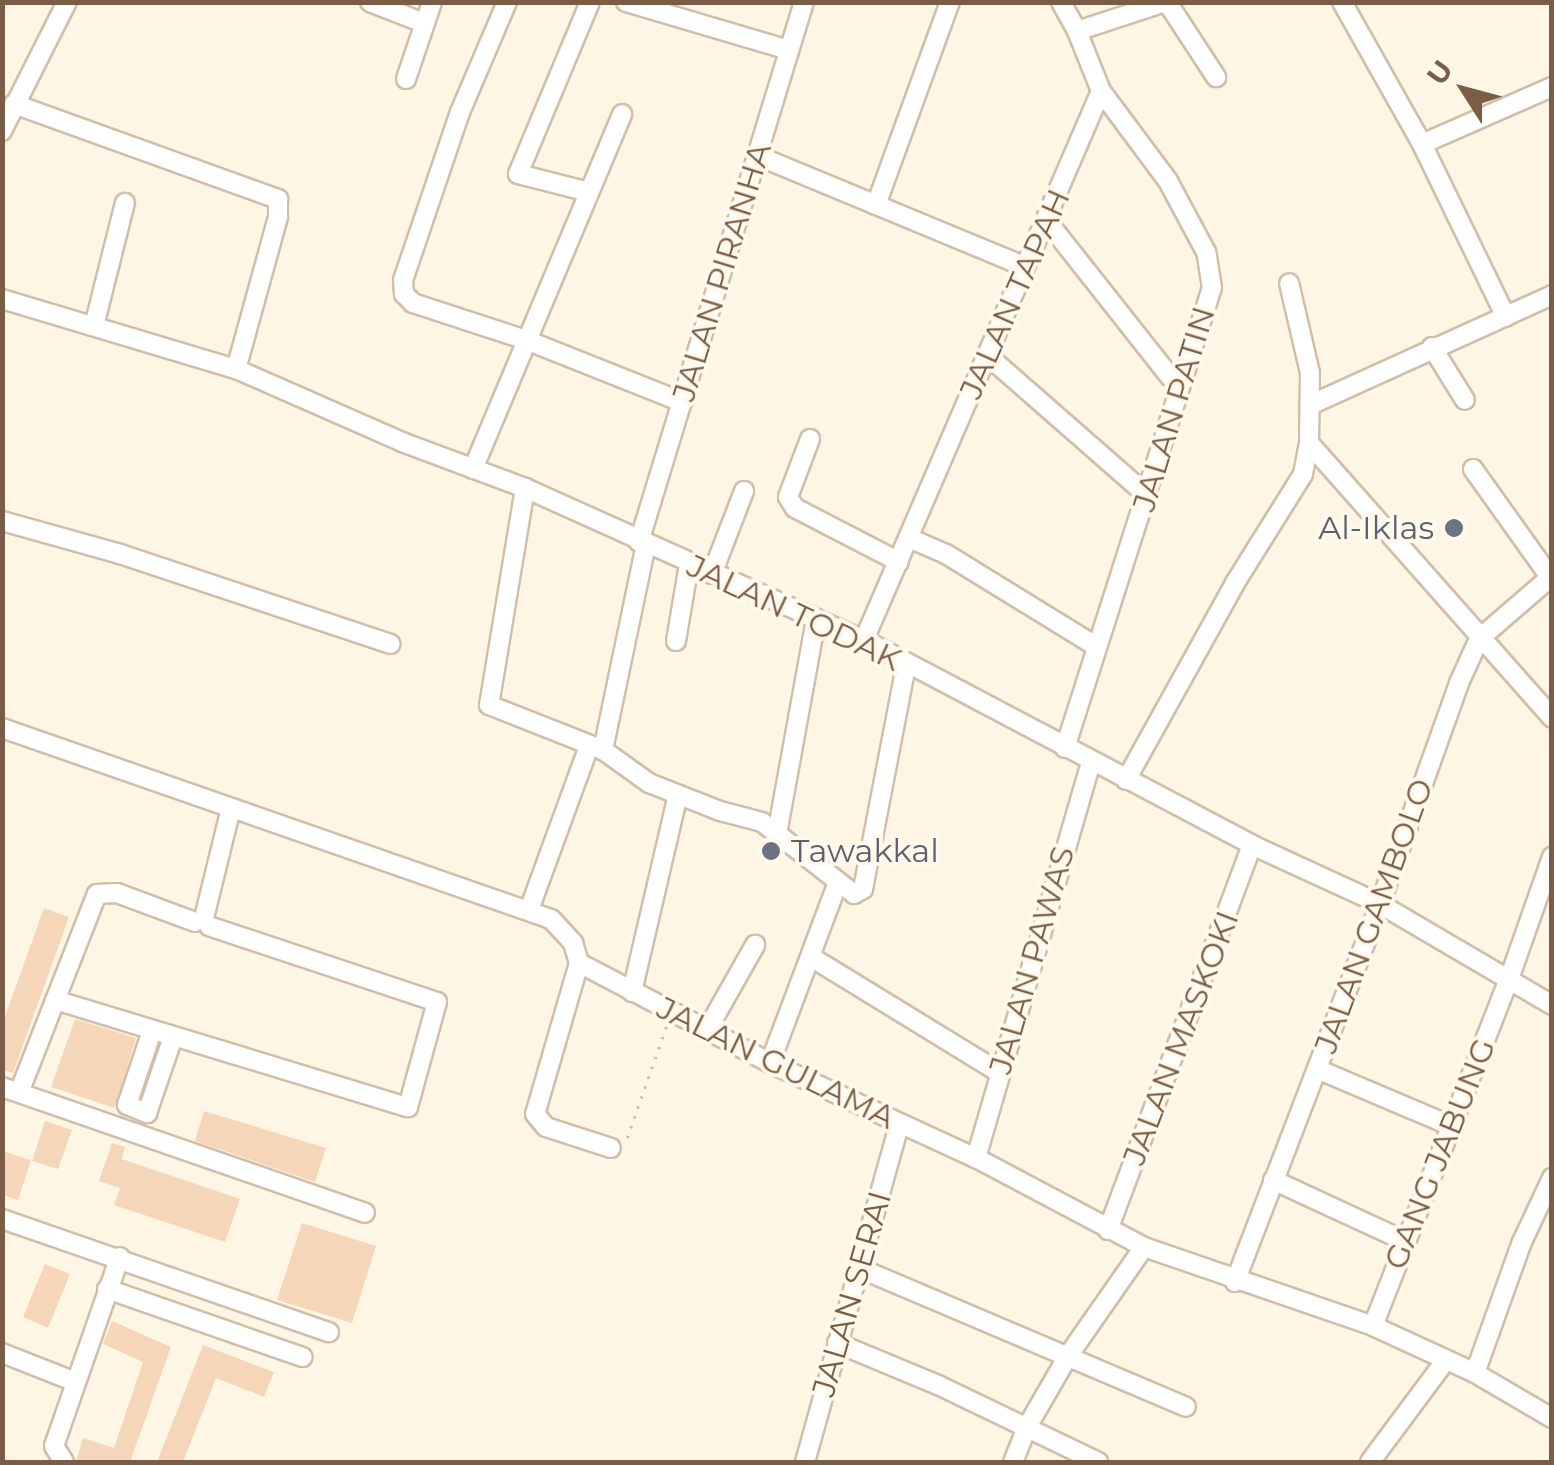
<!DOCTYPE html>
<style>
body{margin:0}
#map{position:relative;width:1554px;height:1465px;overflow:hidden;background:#fef6e4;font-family:Montserrat,sans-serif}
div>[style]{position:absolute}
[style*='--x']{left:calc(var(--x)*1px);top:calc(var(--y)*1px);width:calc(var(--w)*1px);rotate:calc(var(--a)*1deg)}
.building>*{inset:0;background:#f6d6b9}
.path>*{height:2.5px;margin-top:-1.25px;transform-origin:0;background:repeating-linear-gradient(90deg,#dcba9c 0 2.5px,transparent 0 10.5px)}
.roads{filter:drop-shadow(2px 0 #d1bea9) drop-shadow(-2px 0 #d1bea9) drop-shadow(0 2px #d1bea9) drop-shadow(0 -2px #d1bea9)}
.minor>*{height:18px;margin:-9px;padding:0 9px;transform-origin:9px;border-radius:9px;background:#fff}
.dots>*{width:28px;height:28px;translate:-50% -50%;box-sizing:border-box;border:5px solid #fff9ec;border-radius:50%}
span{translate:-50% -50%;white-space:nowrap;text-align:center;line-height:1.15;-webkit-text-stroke:8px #fff9ec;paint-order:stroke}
.street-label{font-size:32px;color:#7a5d47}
.worship-label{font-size:32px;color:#5b616d}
.right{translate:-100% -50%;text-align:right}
.left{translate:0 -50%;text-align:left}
.frame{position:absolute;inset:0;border:5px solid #7a5d47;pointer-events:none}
.north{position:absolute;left:1414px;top:40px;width:100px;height:100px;-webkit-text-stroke:8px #fff9ec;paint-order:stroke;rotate:306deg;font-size:28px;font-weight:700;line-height:40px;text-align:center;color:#7a5d47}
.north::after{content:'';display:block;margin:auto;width:35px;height:45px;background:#7a5d47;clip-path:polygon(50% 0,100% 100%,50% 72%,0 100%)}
</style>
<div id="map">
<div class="building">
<i style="clip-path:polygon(44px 908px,69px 917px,13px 1073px,2px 1070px,2px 1025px)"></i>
<i style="clip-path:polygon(75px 1019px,136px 1038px,115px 1108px,51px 1087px)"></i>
<i style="clip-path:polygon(204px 1111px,326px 1148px,315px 1182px,195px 1141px)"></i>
<i style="clip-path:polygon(45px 1121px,72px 1130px,58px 1169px,32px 1161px)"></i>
<i style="clip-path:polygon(112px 1143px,125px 1147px,122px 1159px,240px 1199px,225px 1242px,114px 1205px,120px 1188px,99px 1181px)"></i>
<i style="clip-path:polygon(2px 1151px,31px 1160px,18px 1200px,2px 1195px)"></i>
<i style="clip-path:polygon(302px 1223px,376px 1246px,352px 1323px,277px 1300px)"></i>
<i style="clip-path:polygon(45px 1264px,70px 1274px,48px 1328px,23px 1317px)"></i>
<i style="clip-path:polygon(112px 1321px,171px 1347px,130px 1462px,76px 1462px,83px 1438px,114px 1448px,143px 1362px,103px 1344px)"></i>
<i style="clip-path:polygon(203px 1345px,274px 1372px,264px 1397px,216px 1378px,183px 1462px,157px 1462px)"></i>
</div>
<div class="path">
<i style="--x:627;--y:1138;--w:118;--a:-70.6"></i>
</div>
<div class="roads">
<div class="minor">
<i style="--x:370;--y:2;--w:58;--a:21.3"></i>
<i style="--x:507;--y:2;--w:120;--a:113.1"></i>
<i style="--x:460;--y:112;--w:177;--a:108.7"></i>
<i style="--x:403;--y:280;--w:14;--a:86"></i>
<i style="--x:404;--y:294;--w:13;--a:45"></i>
<i style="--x:413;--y:303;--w:119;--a:18.1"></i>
<i style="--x:526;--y:340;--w:168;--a:21.7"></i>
<i style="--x:626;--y:2;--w:170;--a:16.4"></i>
<i style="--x:1061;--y:2;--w:33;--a:61"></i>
<i style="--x:1167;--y:2;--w:90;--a:56.8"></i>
<i style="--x:1342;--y:2;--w:163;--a:60.6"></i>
<i style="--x:1422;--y:144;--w:192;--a:64.1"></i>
<i style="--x:406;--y:79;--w:81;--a:-71.3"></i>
<i style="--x:14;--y:104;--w:281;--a:19.8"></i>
<i style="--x:278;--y:199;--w:18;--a:90"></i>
<i style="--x:278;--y:217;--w:158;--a:105.4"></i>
<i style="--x:2;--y:131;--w:144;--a:-63.3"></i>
<i style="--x:1422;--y:144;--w:142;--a:-23.7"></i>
<i style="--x:758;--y:156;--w:288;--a:22.5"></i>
<i style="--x:589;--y:192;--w:73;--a:-165.8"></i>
<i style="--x:518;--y:174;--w:186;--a:-67.3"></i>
<i style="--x:876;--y:205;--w:216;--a:-70"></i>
<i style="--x:1047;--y:221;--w:213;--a:51.7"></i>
<i style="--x:2;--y:299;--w:244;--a:16.7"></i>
<i style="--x:236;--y:369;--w:181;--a:23.7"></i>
<i style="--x:402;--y:442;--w:131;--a:20.5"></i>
<i style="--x:525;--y:488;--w:372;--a:24.2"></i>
<i style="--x:864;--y:640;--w:439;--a:27.8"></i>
<i style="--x:1252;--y:845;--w:141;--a:24.7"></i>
<i style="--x:1380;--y:904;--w:199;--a:30.4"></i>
<i style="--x:94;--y:326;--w:127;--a:-75.9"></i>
<i style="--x:1432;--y:347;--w:62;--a:58.1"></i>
<i style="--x:988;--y:356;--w:213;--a:41.2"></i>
<i style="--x:1310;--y:405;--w:266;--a:-24.4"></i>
<i style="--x:810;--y:439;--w:62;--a:110.8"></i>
<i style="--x:788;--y:497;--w:13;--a:58"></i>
<i style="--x:795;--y:508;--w:117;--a:27.4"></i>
<i style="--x:1309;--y:443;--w:367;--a:48.5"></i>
<i style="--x:473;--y:469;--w:385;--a:-67.2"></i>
<i style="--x:1473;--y:469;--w:133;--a:54.5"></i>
<i style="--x:525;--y:488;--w:220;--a:99.4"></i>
<i style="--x:489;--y:705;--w:123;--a:21.5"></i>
<i style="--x:603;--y:750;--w:57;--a:35.7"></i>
<i style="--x:649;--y:783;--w:76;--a:21.5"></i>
<i style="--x:720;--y:811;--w:43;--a:14.7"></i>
<i style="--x:762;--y:822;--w:117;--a:38"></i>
<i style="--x:854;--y:894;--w:10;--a:-29"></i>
<i style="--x:863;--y:889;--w:227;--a:-79.1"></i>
<i style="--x:2;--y:521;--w:123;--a:15.6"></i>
<i style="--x:120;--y:554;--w:285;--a:18.4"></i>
<i style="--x:909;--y:538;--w:40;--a:23.4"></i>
<i style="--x:946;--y:554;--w:174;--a:31.6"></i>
<i style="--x:639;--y:542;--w:565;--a:-73.01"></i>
<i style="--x:712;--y:574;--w:89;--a:-68.9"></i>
<i style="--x:864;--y:640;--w:598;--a:-66.65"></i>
<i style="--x:1101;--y:91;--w:65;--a:-111.8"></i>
<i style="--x:1077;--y:31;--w:93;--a:-18.2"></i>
<i style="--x:676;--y:641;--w:78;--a:-80.4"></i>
<i style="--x:2;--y:728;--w:581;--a:19.18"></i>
<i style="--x:551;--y:919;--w:33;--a:47"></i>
<i style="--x:573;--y:943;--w:21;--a:73"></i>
<i style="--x:579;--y:963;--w:216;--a:27.6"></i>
<i style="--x:770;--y:1063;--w:227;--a:24.8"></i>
<i style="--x:976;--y:1158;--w:190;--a:27.9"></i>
<i style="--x:1144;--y:1247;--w:242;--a:19"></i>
<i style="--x:1373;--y:1326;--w:112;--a:24.7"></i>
<i style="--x:1475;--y:1373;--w:89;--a:30.3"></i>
<i style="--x:1065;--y:748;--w:483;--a:-72.3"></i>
<i style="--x:1212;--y:288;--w:36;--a:-99"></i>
<i style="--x:1206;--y:252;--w:81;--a:-118.2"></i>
<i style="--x:1168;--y:181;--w:112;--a:-126.7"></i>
<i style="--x:603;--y:750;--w:209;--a:-78.2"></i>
<i style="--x:1126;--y:780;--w:225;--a:-61"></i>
<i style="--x:1235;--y:583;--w:128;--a:-58"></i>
<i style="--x:1303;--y:474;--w:32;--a:-79"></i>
<i style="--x:1309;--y:443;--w:70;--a:-89.2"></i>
<i style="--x:1310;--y:373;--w:92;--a:-103.1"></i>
<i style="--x:777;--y:834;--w:219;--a:-79.7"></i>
<i style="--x:529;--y:910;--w:175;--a:-69.9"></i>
<i style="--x:204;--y:918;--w:113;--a:-76.2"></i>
<i style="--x:811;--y:957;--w:222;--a:31.5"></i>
<i style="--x:579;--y:963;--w:157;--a:106.2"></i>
<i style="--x:535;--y:1114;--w:17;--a:50"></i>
<i style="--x:546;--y:1127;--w:68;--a:17.9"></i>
<i style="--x:632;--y:992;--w:202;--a:-76.9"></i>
<i style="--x:55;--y:1000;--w:369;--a:16.9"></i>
<i style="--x:408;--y:1107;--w:109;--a:-74.6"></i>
<i style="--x:437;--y:1002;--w:240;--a:-161.6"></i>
<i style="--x:707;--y:1030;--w:98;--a:-60.5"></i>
<i style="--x:152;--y:1031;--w:78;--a:108.7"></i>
<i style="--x:127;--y:1105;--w:22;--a:22"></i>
<i style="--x:147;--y:1113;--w:80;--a:-71.1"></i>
<i style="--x:770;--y:1063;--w:190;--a:-69.4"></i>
<i style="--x:1317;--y:1069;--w:146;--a:23"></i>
<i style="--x:22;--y:1085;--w:205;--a:-68.6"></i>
<i style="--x:97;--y:894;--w:20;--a:-3"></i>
<i style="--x:117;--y:893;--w:83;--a:20.4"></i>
<i style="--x:2;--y:1087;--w:384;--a:19.1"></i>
<i style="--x:976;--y:1158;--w:412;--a:-73.8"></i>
<i style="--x:1273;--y:1180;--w:145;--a:24.8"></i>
<i style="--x:2;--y:1219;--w:346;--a:19.1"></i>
<i style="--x:1108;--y:1230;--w:411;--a:-69.5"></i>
<i style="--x:859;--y:1268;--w:355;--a:23"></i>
<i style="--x:1235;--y:1282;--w:405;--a:-69"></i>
<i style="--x:1380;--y:904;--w:235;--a:-70.3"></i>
<i style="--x:1459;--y:683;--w:48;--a:-65.6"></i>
<i style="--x:1479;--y:639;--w:96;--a:-40.8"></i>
<i style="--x:107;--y:1289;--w:207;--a:19.2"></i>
<i style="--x:1373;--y:1326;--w:370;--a:-68.6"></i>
<i style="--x:1508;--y:982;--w:133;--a:-70.6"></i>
<i style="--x:837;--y:1343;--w:109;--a:22.6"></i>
<i style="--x:938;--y:1385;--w:178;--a:25.7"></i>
<i style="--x:2;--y:1353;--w:76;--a:21.5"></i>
<i style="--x:1475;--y:1373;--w:139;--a:-70.3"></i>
<i style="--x:1522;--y:1242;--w:71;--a:-64.9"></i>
<i style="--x:64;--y:1462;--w:19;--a:-122"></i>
<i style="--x:54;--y:1446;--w:200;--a:-70.8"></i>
<i style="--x:805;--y:1462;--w:350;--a:-74.4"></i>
<i style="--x:1013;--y:1462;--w:38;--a:-68"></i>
<i style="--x:1027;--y:1427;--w:82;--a:-60"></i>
<i style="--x:1068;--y:1356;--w:133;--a:-55.1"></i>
<i style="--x:1370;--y:1462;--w:127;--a:-53.3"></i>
</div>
</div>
<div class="dots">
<i style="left:1454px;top:528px;background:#6b7280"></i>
<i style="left:771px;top:851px;background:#6b7280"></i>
</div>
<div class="street-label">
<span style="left:722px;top:272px;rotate:-73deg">JALAN PIRANHA</span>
<span style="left:1015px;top:294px;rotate:-66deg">JALAN TAPAH</span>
<span style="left:1174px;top:409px;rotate:-73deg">JALAN PATIN</span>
<span style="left:794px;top:613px;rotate:25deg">JALAN TODAK</span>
<span style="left:1374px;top:916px;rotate:-70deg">JALAN GAMBOLO</span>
<span style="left:1032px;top:960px;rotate:-74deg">JALAN PAWAS</span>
<span style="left:1181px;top:1038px;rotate:-69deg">JALAN MASKOKI</span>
<span style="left:776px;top:1063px;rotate:26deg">JALAN GULAMA</span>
<span style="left:1440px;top:1154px;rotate:-68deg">GANG JABUNG</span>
<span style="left:852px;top:1294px;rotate:-74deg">JALAN SERAI</span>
</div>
<div class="worship-label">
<span class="right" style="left:1434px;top:528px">Al-Iklas</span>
<span class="left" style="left:791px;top:851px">Tawakkal</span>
</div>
<div class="frame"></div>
<div class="north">U</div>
</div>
